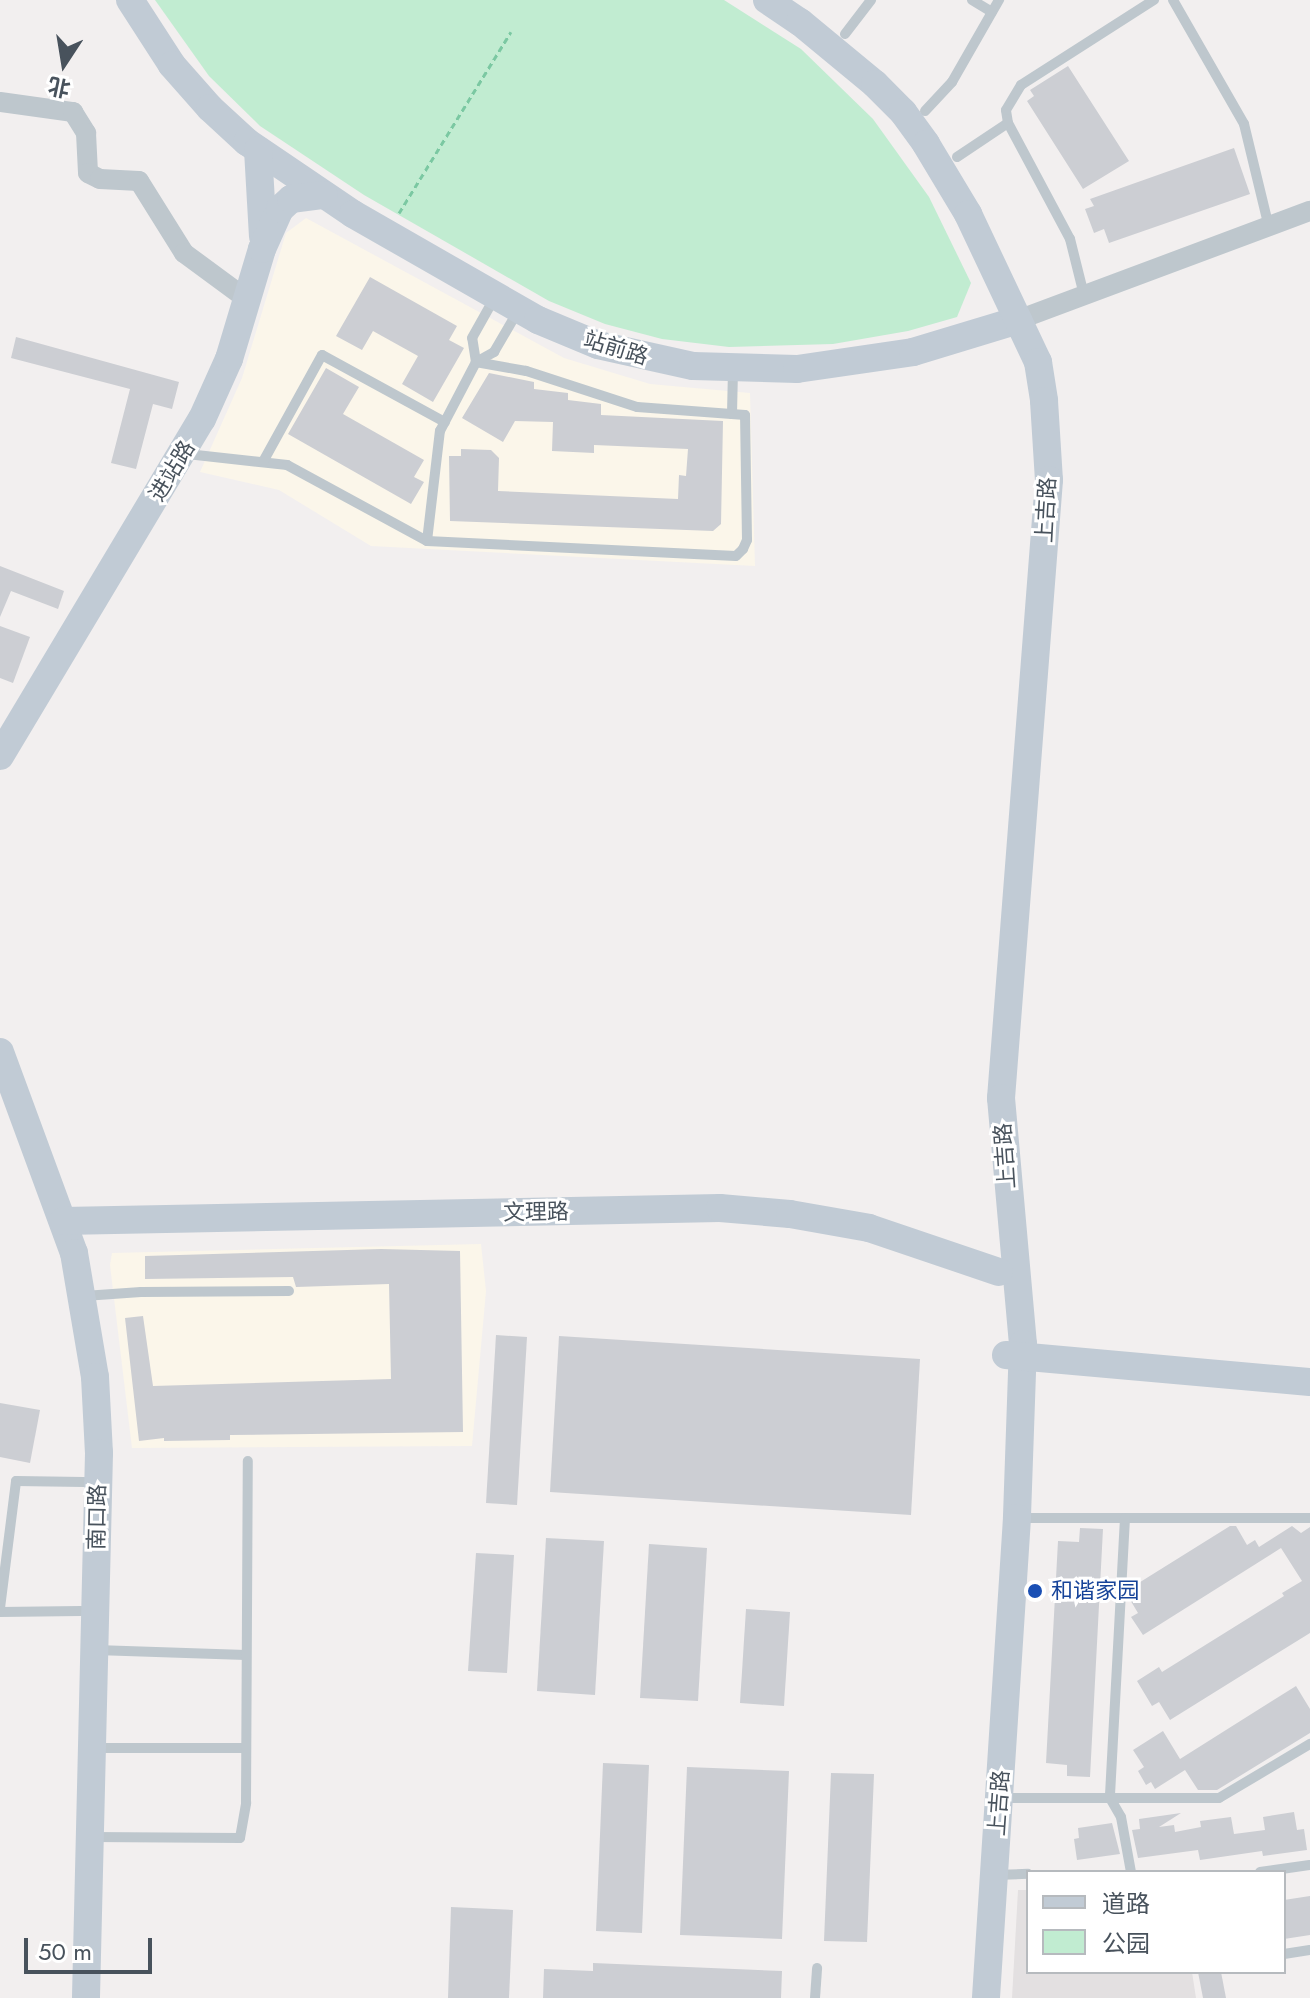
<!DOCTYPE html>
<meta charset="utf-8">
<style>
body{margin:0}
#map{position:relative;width:1310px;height:1998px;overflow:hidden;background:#f2efef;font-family:Jost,"Noto Sans SC",sans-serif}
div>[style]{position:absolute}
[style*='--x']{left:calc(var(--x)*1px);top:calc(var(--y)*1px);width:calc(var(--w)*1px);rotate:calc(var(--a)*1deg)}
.commercial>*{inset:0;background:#fbf6ea}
.education>*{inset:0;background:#e3e0e1}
.green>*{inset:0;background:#c1ecd1}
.building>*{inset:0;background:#ccced3}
.path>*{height:3px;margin-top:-1.5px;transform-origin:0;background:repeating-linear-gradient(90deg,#7bc8a2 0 6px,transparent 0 10px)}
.lane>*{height:10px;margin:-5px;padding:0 5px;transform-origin:5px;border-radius:5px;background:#bec7cd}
.street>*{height:20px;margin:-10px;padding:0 10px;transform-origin:10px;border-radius:10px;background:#bec7cd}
.secondary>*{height:28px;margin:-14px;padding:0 14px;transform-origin:14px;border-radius:14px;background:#c1cbd5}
.dots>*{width:22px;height:22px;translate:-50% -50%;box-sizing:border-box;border:4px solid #fff;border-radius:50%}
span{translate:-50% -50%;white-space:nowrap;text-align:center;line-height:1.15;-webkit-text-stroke:6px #fff;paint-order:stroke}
.street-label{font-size:22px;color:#48525c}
.transit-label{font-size:22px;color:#164399}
.left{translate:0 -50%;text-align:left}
.legend{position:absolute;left:1026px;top:1870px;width:260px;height:104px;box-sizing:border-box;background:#fff;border:2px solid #b6babe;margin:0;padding:10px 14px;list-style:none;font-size:24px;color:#48525c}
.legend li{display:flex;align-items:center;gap:16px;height:40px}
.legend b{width:40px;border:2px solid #b6babe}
.north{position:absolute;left:24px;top:24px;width:80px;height:80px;-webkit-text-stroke:6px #fff;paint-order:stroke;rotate:192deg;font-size:22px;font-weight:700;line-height:32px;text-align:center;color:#48525c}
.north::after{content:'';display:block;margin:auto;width:28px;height:36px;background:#48525c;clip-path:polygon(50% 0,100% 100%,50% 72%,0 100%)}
.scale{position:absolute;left:24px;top:1938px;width:128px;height:36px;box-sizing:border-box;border:4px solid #48525c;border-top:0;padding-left:10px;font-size:24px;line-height:28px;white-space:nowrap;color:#48525c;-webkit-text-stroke:6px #fff;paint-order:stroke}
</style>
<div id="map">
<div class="commercial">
<i style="clip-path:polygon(306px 218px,564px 358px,650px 384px,750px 393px,755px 566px,371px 546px,279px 490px,200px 472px,242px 378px,286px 233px)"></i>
<i style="clip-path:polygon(481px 1244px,486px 1291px,472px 1446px,132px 1448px,110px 1265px,112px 1253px)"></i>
</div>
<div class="education">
<i style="clip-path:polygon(1018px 1890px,1028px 1890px,1028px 1972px,1192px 1972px,1196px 1998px,1012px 1998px)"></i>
</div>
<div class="green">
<i style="clip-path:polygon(155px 0,724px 0,801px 49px,873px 119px,929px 197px,971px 283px,957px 317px,908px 331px,833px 344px,729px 347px,662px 339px,605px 324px,549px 301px,364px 195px,260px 126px,209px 76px)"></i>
</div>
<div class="building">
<i style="clip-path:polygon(1068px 66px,1129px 161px,1083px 189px,1027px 101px,1034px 96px,1030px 90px)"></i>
<i style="clip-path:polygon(1234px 148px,1250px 194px,1109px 243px,1104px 229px,1094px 233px,1085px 209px,1094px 206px,1090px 199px)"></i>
<i style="clip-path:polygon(370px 277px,457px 326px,449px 340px,464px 348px,433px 402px,402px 384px,418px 356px,373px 331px,362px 350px,336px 336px)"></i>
<i style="clip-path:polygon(16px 337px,179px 382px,172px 409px,153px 404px,136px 469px,111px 463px,130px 389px,11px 358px)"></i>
<i style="clip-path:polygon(326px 368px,359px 387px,343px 414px,424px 460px,414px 477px,424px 482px,411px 504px,288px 434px)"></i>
<i style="clip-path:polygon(489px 373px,534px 382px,534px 389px,568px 393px,568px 400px,601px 404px,601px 415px,723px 421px,721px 524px,713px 531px,450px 521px,449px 456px,461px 456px,461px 449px,491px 450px,499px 458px,498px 491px,678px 499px,679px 475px,686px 476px,688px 449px,594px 445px,594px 453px,552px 451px,553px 422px,515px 421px,503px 442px,462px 418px)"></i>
<i style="clip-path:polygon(0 566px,64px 591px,58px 609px,11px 591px,0 617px)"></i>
<i style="clip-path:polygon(0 626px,30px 637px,13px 683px,0 678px)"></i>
<i style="clip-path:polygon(381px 1249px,460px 1251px,463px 1432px,230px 1435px,230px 1440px,164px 1441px,164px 1438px,139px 1441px,125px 1318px,143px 1316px,153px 1386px,391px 1379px,389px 1284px,296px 1287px,293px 1277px,145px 1279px,145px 1256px)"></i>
<i style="clip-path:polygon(496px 1335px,527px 1337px,517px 1505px,486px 1503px)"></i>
<i style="clip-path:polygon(559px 1336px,920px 1359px,911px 1515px,550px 1492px)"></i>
<i style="clip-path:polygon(0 1403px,40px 1410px,30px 1463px,0 1457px)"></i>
<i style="clip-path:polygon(1230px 1526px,1236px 1526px,1247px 1545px,1255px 1540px,1259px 1547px,1292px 1526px,1301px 1533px,1310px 1527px,1310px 1633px,1170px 1720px,1159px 1702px,1152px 1706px,1137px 1681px,1159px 1667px,1162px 1672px,1284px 1596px,1282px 1593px,1302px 1581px,1281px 1548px,1143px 1635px,1131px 1617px,1138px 1613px,1129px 1598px,1129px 1589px)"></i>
<i style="clip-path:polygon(1080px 1528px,1103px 1529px,1090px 1777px,1067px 1776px,1067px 1765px,1046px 1763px,1058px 1541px,1079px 1542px)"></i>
<i style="clip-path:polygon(546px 1538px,604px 1541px,595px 1695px,537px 1691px)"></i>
<i style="clip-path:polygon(649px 1544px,707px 1548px,698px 1701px,640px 1698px)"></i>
<i style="clip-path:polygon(476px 1553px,514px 1555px,507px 1673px,468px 1671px)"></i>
<i style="clip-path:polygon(746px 1609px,790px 1612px,784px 1706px,740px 1703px)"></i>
<i style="clip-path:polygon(1296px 1686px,1310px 1709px,1310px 1733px,1217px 1790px,1198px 1790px,1185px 1770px,1155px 1789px,1151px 1782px,1146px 1785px,1138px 1771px,1144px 1767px,1133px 1750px,1163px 1731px,1180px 1759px)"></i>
<i style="clip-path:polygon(603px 1763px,649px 1765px,642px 1933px,596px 1931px)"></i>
<i style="clip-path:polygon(687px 1767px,789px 1771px,782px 1939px,680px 1935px)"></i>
<i style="clip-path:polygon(831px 1773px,874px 1774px,867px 1942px,824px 1941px)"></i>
<i style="clip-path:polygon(1294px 1812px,1297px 1830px,1304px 1829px,1307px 1850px,1263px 1856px,1262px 1851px,1200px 1860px,1198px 1850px,1138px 1858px,1132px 1830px,1140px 1829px,1139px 1819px,1181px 1813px,1159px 1827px,1174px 1825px,1175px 1832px,1201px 1827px,1200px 1821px,1231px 1817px,1234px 1834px,1265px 1830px,1263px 1817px)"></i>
<i style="clip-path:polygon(1112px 1823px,1120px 1854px,1077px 1860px,1074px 1839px,1079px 1838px,1078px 1828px)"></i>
<i style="clip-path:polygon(1310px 1896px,1310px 1935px,1284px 1939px,1284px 1900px)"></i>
<i style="clip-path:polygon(451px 1907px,513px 1910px,509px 1998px,448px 1998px)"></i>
<i style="clip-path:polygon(593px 1963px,782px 1971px,781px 1998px,543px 1998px,544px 1969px,593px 1971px)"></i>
<i style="clip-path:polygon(1198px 1972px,1221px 1972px,1226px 1998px,1203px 1998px)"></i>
</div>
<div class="path">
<i style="--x:399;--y:213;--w:213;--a:-58.3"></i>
</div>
<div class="lane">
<i style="--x:972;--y:0;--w:23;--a:31"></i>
<i style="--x:1173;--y:0;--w:143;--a:60.2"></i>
<i style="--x:1244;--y:124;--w:106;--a:76.4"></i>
<i style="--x:845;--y:34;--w:43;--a:-52.6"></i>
<i style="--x:925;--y:111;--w:40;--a:-47"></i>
<i style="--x:952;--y:82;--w:95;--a:-60.2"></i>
<i style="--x:957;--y:157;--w:61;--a:-33.7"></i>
<i style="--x:1084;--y:295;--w:58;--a:-104"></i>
<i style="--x:1070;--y:239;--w:132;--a:-118.1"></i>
<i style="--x:1008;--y:123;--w:13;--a:-99"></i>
<i style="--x:1006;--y:110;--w:29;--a:-59"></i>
<i style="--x:1021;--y:85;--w:158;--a:-32.6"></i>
<i style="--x:476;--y:362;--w:24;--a:-99"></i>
<i style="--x:472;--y:338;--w:47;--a:-60.7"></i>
<i style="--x:732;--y:414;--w:45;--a:-88.7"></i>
<i style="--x:187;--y:454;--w:101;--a:6.3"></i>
<i style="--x:287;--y:465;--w:159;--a:28.5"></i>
<i style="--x:427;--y:541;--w:309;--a:2.8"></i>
<i style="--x:736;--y:556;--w:10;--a:-45"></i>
<i style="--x:743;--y:549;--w:10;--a:-66"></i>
<i style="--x:747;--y:540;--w:125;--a:-90.9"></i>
<i style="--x:745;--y:415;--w:108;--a:-175.8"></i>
<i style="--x:637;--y:407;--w:117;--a:-162"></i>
<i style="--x:526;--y:371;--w:51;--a:-169.8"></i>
<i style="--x:264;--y:460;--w:120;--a:-61.1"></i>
<i style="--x:322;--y:355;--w:140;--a:28.6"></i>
<i style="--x:427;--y:541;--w:111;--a:-83.3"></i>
<i style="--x:440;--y:431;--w:78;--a:-62.4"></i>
<i style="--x:476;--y:362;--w:21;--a:-29"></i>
<i style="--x:494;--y:352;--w:48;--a:-59.7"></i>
<i style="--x:84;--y:1296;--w:57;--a:-4"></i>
<i style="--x:141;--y:1292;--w:148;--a:-0.4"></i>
<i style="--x:1020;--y:1518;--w:290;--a:0"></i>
<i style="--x:1125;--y:1518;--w:280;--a:93.1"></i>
<i style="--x:1110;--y:1798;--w:22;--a:60"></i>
<i style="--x:1121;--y:1817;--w:56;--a:79.7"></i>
<i style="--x:0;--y:1608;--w:128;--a:-82.8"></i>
<i style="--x:16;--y:1481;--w:68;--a:0.8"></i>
<i style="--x:0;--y:1612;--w:81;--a:-0.7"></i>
<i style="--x:96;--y:1650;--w:150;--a:1.9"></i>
<i style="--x:96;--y:1748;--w:150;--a:0"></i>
<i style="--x:1003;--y:1798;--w:216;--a:0"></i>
<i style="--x:1219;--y:1798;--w:106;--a:-30.7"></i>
<i style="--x:92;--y:1837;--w:148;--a:0.4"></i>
<i style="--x:240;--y:1838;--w:36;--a:-80"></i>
<i style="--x:246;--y:1803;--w:342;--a:-89.7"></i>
<i style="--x:1260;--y:1872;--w:50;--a:-8"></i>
<i style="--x:994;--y:1875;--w:34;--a:-2"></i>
<i style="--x:1284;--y:1954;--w:26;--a:-9"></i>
<i style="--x:815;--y:1998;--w:30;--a:-86"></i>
</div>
<div class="street">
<i style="--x:0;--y:102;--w:74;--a:7.8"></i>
<i style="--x:73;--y:112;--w:25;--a:58"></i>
<i style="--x:86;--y:133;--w:40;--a:87.1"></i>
<i style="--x:88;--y:173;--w:13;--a:27"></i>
<i style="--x:100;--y:179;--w:39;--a:3"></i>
<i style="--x:139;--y:181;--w:85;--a:58"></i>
<i style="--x:184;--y:253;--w:81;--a:36.4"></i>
<i style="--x:1018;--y:320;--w:312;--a:-20.5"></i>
</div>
<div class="secondary">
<i style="--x:130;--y:0;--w:77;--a:57.1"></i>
<i style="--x:172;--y:65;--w:57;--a:48.5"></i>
<i style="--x:210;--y:108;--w:50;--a:42.6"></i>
<i style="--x:247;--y:142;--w:128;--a:34.2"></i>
<i style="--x:353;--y:214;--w:213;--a:29.8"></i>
<i style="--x:538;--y:320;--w:65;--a:22.6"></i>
<i style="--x:598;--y:345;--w:97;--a:12.5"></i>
<i style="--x:693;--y:366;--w:104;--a:1.7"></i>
<i style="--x:797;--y:369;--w:117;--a:-8.3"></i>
<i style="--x:913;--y:352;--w:110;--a:-16.9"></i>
<i style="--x:767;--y:0;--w:40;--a:34"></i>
<i style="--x:800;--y:22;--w:97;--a:39.6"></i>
<i style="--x:875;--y:84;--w:40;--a:45"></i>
<i style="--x:903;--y:112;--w:39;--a:54"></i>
<i style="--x:926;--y:144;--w:82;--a:59"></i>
<i style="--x:968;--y:214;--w:164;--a:64.7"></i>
<i style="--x:1038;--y:362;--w:39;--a:81"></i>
<i style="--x:1044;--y:401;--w:79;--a:86.4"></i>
<i style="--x:1049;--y:480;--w:620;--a:94.44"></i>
<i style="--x:1001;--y:1098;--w:247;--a:84.9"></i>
<i style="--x:1023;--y:1344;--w:174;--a:92"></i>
<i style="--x:1017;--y:1518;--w:481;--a:93.7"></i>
<i style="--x:258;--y:150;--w:86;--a:86.7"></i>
<i style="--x:0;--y:756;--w:393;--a:-59.1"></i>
<i style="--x:202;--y:419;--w:66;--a:-65.8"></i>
<i style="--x:229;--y:359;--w:115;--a:-73.3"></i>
<i style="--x:262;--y:249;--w:44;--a:-65.8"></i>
<i style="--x:280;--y:209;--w:15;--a:-42"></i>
<i style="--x:291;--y:199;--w:33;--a:-7"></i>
<i style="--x:0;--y:1052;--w:214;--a:69.8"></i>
<i style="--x:74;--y:1253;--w:126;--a:80.4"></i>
<i style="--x:95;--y:1377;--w:76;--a:87"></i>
<i style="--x:99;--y:1453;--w:545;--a:91.37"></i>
<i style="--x:63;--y:1221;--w:657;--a:-1.13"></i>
<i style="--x:720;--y:1208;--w:70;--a:4.9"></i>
<i style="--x:790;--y:1214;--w:80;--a:10"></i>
<i style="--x:869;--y:1228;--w:137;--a:18.7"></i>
<i style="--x:1006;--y:1355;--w:305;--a:5.1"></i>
</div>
<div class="dots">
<i style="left:1035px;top:1591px;background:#1a4fb4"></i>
</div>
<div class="street-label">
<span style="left:616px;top:348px;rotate:17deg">站前路</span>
<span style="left:172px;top:471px;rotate:-59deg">进站路</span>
<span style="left:1046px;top:510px;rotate:-87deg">上吉路</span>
<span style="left:1005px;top:1156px;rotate:-94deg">上吉路</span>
<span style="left:536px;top:1212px;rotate:-1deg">文理路</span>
<span style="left:97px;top:1517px;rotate:-89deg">南口路</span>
<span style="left:999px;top:1803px;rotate:-86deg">上吉路</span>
</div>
<div class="transit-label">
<span class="left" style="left:1051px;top:1591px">和谐家园</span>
</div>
<ul class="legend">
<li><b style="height:10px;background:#c1cbd5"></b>道路</li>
<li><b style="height:22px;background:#c1ecd1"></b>公园</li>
</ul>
<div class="north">北</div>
<div class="scale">50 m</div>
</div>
